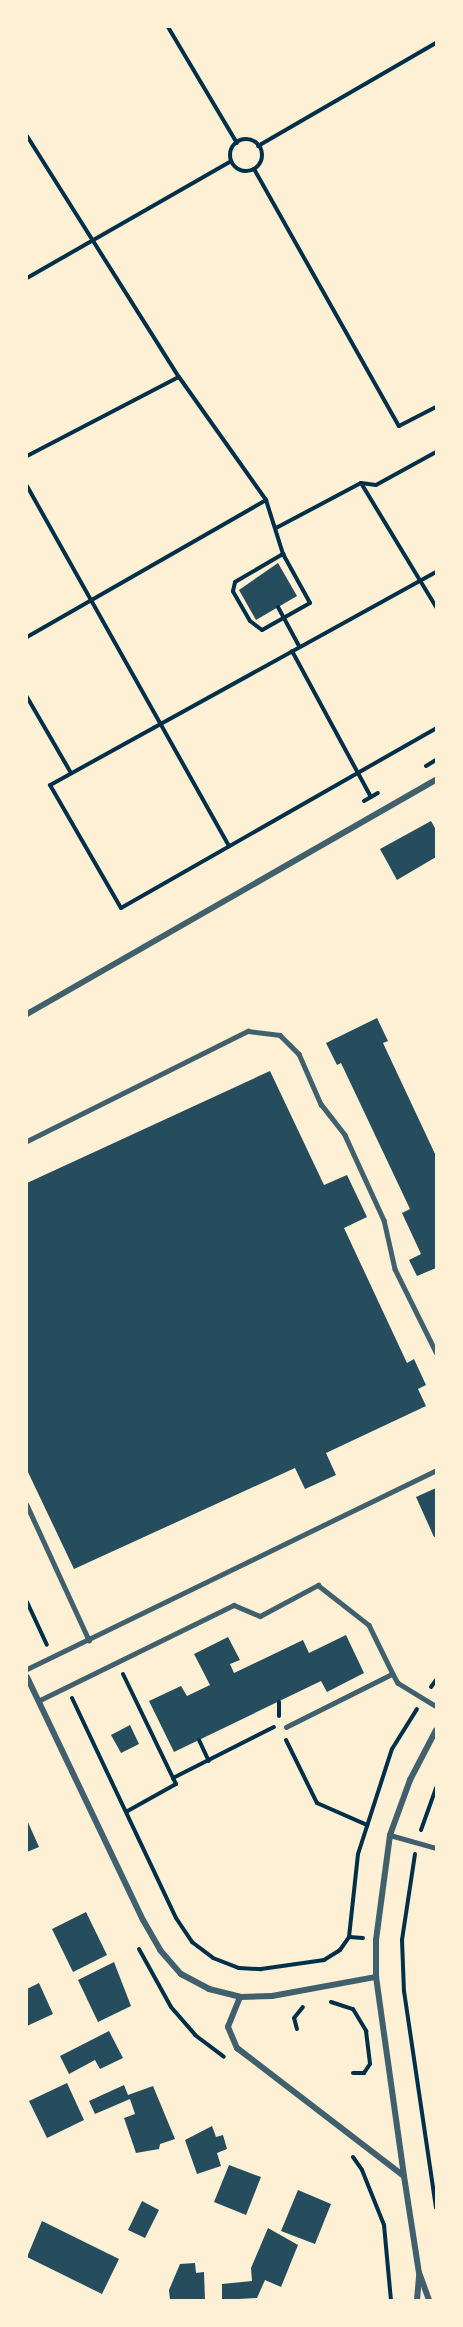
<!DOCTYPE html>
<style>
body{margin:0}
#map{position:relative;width:463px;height:2327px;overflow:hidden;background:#fdf0d5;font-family:"PT Sans",sans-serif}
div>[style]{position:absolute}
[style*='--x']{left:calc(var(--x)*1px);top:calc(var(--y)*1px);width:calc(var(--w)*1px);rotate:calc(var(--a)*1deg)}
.building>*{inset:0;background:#264d5e}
.path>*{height:4px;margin:-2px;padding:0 2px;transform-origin:2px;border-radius:2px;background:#003049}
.path>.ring{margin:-2px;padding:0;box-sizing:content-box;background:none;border:4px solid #003049;border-radius:50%}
.service>*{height:4.5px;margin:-2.25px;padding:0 2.25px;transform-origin:2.25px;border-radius:2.25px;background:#3f606c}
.minor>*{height:6px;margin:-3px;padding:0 3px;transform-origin:3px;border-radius:3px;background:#3f606c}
span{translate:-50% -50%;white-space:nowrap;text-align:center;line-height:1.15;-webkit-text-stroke:4.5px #fdf0d5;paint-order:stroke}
.frame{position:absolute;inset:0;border:28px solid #fdf0d5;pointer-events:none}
</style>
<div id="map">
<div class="building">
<i style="clip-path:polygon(278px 563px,297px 596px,256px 620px,239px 590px)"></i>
<i style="clip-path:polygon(431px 821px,436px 830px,436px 857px,397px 880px,380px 849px)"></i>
<i style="clip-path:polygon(377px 1018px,388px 1041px,383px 1043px,436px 1156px,436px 1268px,417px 1276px,409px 1260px,421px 1254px,402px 1213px,410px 1209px,341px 1063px,337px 1065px,326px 1043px)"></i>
<i style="clip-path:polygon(270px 1071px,324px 1185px,347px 1175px,367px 1217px,344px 1228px,407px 1363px,414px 1359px,426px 1385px,418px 1389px,426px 1406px,326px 1453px,336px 1475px,305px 1489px,295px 1468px,74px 1569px,27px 1470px,27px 1183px)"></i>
<i style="clip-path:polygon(436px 1488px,436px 1536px,434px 1537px,416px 1497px)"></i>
<i style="clip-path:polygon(346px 1635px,364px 1673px,327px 1692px,321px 1681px,174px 1752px,149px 1701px,181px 1686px,187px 1696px,210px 1685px,194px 1654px,228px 1637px,240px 1660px,230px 1664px,234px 1673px,303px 1640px,309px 1653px)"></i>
<i style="clip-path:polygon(130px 1725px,139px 1744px,121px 1753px,111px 1735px)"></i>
<i style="clip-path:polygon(27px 1820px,39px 1847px,27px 1852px)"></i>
<i style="clip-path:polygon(86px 1912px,107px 1955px,73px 1972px,52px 1929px)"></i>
<i style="clip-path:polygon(114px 1962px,131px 2006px,98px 2022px,78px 1980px)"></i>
<i style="clip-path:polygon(39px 1983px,53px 2014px,27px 2026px,27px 1989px)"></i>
<i style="clip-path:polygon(109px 2031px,123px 2058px,100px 2069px,95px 2060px,69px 2074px,60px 2056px)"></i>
<i style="clip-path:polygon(67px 2083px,84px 2120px,47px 2138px,29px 2101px)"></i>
<i style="clip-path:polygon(124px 2085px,128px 2095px,153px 2086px,175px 2139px,160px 2144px,159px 2149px,136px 2153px,124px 2118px,135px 2114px,130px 2099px,95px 2114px,89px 2101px)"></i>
<i style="clip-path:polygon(212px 2126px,216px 2137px,223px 2135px,227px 2149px,217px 2153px,221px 2166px,197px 2174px,185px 2140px)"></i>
<i style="clip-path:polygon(229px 2165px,261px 2177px,246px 2215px,214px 2202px)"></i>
<i style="clip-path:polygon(298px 2190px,331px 2204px,315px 2244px,281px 2231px)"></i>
<i style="clip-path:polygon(142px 2201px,159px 2210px,145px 2238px,128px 2230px)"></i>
<i style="clip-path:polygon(42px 2221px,119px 2259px,102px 2294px,27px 2257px)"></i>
<i style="clip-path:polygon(268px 2228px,298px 2245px,281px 2287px,265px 2280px,257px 2298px,222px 2300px,222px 2284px,252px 2281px,251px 2268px)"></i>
<i style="clip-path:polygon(195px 2263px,196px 2273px,204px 2272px,205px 2300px,170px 2300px,169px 2290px,180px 2264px)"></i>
</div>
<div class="path">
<i style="--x:168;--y:27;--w:135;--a:59.3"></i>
<i style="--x:27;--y:136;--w:285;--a:57.8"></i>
<i style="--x:179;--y:377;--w:151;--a:54.7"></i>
<i class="ring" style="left:230px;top:139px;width:28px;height:28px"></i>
<i style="--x:258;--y:146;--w:206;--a:-30.1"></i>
<i style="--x:254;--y:169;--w:295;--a:60.6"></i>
<i style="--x:399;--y:426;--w:42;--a:-27.2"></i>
<i style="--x:27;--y:278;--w:235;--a:-29.8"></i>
<i style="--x:27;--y:456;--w:171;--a:-27.5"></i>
<i style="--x:361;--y:483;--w:145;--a:58.8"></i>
<i style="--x:27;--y:486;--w:413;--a:60.7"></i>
<i style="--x:276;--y:528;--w:96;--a:-27.9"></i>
<i style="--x:361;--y:483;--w:15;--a:8"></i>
<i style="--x:376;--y:485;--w:68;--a:-28.8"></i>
<i style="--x:436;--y:572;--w:441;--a:151.1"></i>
<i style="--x:50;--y:785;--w:142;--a:60"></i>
<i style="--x:121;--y:908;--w:363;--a:-29.7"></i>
<i style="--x:278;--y:607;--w:44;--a:61.7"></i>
<i style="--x:27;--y:637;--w:275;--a:-29.8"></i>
<i style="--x:266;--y:500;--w:57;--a:72.5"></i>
<i style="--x:283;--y:554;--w:56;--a:61.1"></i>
<i style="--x:310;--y:603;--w:55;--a:150.6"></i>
<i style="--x:262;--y:630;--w:15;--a:-143"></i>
<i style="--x:250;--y:621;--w:34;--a:-120"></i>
<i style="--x:233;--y:591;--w:9;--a:-77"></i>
<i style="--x:235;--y:582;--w:56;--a:-30.3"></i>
<i style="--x:292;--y:651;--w:166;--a:61.6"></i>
<i style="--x:27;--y:697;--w:88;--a:59.9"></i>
<i style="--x:426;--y:766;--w:12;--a:-31"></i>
<i style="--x:364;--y:801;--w:16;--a:-30"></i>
<i style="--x:27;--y:1602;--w:47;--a:65.1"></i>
<i style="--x:123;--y:1674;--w:122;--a:64.3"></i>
<i style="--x:176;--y:1784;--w:57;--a:150.8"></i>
<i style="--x:431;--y:1687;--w:9;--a:-54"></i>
<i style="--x:72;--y:1698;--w:243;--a:64.7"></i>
<i style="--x:176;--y:1918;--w:29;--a:56"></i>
<i style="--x:192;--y:1942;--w:26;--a:37"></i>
<i style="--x:213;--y:1958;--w:28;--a:21"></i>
<i style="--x:239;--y:1968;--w:22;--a:3"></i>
<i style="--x:261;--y:1969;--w:64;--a:-8.1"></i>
<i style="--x:324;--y:1960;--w:19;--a:-32"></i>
<i style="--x:340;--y:1950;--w:16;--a:-55"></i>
<i style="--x:349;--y:1937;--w:83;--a:-83.8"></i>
<i style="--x:358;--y:1854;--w:110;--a:-72.1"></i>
<i style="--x:392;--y:1749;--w:47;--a:-58"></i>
<i style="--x:279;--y:1716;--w:14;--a:-90"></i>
<i style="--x:199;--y:1740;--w:23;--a:65"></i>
<i style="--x:286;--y:1740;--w:70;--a:63.8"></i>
<i style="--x:317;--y:1803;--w:55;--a:23.7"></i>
<i style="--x:173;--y:1778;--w:113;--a:-26.8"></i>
<i style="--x:421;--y:1830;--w:45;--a:-70.3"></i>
<i style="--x:415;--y:1854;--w:87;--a:98.6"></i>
<i style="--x:402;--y:1940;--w:51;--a:87.8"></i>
<i style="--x:404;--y:1991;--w:219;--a:81.6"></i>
<i style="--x:349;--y:1937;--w:14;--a:4"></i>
<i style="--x:139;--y:1949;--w:66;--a:61.1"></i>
<i style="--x:171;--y:2007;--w:37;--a:49"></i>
<i style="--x:195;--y:2035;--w:36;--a:37"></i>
<i style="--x:331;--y:2002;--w:23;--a:18"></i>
<i style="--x:353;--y:2009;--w:26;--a:59"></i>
<i style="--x:366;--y:2031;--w:33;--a:83"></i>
<i style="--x:370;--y:2064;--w:11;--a:124"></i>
<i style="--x:364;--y:2073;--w:11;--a:180"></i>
<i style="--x:297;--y:2029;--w:11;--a:-105"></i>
<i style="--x:294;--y:2018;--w:14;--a:-51"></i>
<i style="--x:353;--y:2157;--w:16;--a:55"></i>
<i style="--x:362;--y:2170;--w:59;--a:68.2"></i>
<i style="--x:384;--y:2225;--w:75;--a:84.7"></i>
</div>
<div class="service">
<i style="--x:27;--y:1141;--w:247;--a:-26.5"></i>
<i style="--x:248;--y:1031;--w:32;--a:7"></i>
<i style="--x:280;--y:1035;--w:27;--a:45"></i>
<i style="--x:299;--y:1054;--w:55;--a:66.3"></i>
<i style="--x:321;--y:1104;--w:39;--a:52"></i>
<i style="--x:345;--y:1135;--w:94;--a:65.4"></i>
<i style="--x:384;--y:1220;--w:50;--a:77.3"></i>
<i style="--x:395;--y:1269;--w:93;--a:63.7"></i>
<i style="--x:27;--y:1505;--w:149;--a:65.3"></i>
<i style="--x:27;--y:1669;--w:455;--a:-25.9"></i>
<i style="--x:393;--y:1674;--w:10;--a:61"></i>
<i style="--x:398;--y:1683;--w:44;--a:31.2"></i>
<i style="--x:38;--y:1701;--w:218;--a:-26.1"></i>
<i style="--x:234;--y:1605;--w:28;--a:23"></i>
<i style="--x:260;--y:1616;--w:66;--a:-28.1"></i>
<i style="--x:318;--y:1585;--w:65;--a:38.1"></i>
<i style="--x:369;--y:1625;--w:55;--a:63.9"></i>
<i style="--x:393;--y:1674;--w:119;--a:153.4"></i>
<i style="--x:390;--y:1835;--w:48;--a:15.8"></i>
</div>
<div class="minor">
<i style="--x:27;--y:1014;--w:471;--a:-29.8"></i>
<i style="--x:27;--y:1677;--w:269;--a:64.5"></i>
<i style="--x:143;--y:1920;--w:34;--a:60"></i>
<i style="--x:160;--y:1950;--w:32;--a:49"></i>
<i style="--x:181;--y:1974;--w:32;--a:28"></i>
<i style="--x:209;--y:1989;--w:32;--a:14"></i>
<i style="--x:240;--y:1997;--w:32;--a:-2"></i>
<i style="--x:272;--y:1996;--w:106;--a:-10.4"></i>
<i style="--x:240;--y:1997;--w:32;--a:112"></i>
<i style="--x:228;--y:2027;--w:23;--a:67"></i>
<i style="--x:237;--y:2048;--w:210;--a:37.5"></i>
<i style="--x:417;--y:2300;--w:24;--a:-85"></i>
<i style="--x:429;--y:2300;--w:29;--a:-110"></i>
<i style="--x:419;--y:2273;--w:98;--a:-98.8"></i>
<i style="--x:404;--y:2176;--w:201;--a:-98"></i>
<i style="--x:376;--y:1977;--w:37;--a:-90"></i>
<i style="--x:376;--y:1940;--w:106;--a:-82.4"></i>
<i style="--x:390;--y:1835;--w:59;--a:-70"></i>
<i style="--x:410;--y:1780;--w:56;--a:-62.5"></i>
</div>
<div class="frame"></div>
</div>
